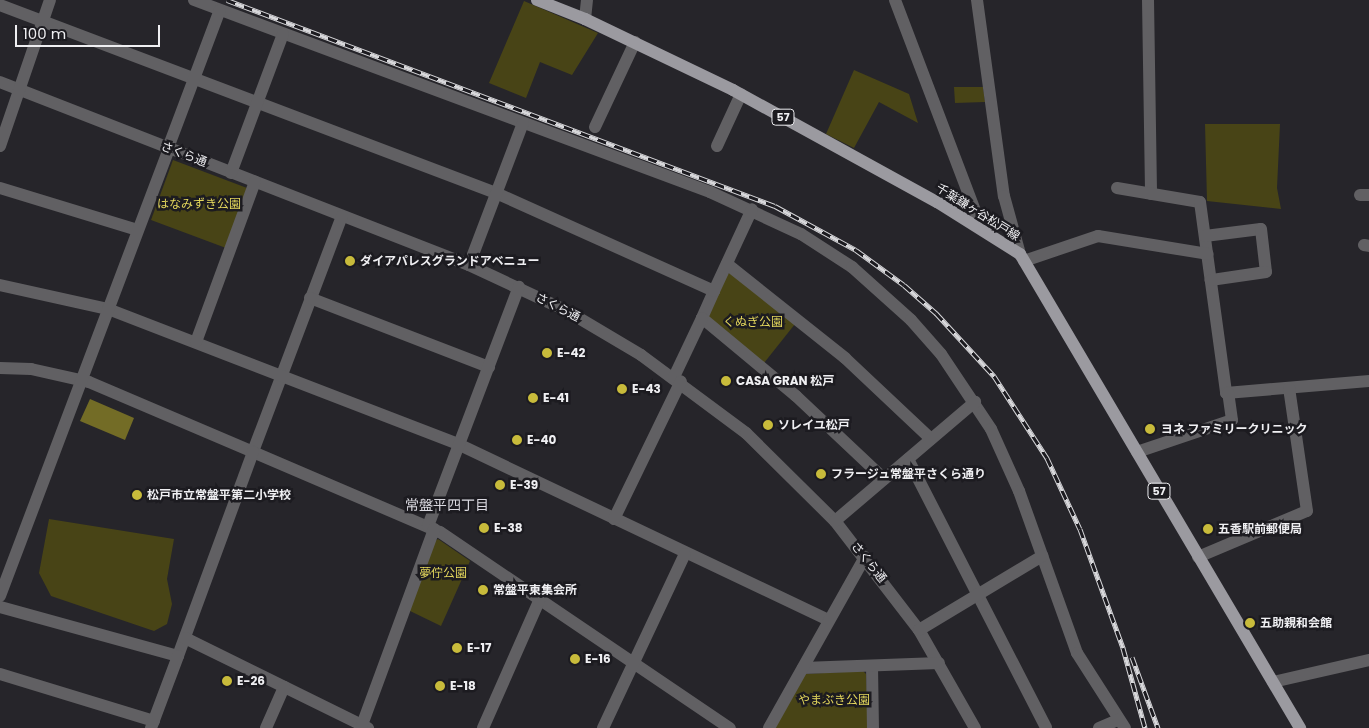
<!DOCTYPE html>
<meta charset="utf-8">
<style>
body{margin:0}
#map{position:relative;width:1369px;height:728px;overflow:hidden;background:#26252a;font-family:Poppins,"Noto Sans JP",sans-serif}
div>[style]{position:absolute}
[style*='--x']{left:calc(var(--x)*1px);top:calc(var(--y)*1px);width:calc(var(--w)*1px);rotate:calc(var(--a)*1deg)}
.green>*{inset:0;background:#484416}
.water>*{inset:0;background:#736c26}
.minor>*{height:12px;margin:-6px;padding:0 6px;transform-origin:6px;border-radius:6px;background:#616063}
.major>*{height:12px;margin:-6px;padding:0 6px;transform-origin:6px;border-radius:6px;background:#9b9aa0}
.rail>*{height:5px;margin-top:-2.5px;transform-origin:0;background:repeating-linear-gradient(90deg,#1c1b20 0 9px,#d8d8db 0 18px);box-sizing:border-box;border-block:1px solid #d8d8db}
.dots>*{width:14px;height:14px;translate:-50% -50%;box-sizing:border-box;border:2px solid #1c1b20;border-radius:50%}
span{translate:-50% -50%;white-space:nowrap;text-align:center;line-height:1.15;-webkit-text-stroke:5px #1c1b20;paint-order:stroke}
.shield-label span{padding:1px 4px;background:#1c1b20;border:1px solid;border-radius:4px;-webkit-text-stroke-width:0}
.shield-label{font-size:11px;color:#efeff2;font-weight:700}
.street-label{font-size:12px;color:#efeff2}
.park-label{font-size:12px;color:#e4d75c}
.poi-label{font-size:12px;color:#efeff2;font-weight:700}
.left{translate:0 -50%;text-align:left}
.neighbourhood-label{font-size:14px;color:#dbdae1}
.scale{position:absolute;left:15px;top:25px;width:145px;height:22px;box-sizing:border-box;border:2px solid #efeff2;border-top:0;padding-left:6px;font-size:15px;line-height:18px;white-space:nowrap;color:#efeff2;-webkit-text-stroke:4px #1c1b20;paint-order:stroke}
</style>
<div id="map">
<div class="green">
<i style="clip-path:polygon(524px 1px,598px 33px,572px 75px,540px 62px,526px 98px,489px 83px)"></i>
<i style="clip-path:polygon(854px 70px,909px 94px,918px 123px,879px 102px,854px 148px,826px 134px)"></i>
<i style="clip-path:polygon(954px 87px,983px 87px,985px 102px,955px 103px)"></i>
<i style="clip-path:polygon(1205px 124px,1280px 124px,1277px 188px,1281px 209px,1207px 201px)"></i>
<i style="clip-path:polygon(173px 160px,247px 188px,226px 248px,151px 220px)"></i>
<i style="clip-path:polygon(730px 273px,795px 324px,764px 363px,708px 318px,726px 274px)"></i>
<i style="clip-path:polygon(49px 519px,174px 539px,167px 579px,172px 604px,167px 624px,154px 631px,51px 596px,39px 573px)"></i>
<i style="clip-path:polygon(438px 539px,470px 561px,441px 626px,408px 610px,434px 542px)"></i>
<i style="clip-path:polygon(863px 671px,866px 674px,869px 728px,775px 728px,805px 674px)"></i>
</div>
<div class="water">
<i style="clip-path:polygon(90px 399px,134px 418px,125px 440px,80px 421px)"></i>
</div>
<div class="minor">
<i style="--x:194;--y:0;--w:551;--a:20.41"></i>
<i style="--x:710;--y:192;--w:100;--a:24.8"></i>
<i style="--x:801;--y:234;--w:61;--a:32.9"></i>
<i style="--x:852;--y:267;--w:79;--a:41.9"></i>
<i style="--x:911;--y:320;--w:45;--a:48.6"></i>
<i style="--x:941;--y:354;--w:90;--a:56.3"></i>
<i style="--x:991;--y:429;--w:68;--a:65.7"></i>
<i style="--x:1019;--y:491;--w:172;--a:70.3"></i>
<i style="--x:1077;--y:653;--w:89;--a:57.4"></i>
<i style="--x:895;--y:0;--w:245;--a:69.2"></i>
<i style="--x:977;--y:0;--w:198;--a:82.2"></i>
<i style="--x:1004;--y:196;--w:60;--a:74.6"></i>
<i style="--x:1148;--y:0;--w:194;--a:89.1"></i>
<i style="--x:0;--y:5;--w:530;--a:20.76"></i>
<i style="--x:496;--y:193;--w:239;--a:24.2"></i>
<i style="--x:714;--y:291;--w:30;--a:114"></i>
<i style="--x:702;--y:318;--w:122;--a:39.7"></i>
<i style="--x:796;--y:396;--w:121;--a:43.3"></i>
<i style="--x:585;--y:19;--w:19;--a:-84"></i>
<i style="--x:0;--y:82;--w:503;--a:21.32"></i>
<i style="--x:469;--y:265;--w:108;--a:25.1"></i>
<i style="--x:567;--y:311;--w:86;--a:30.7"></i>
<i style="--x:641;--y:355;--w:131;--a:36.6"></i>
<i style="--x:746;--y:433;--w:125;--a:44.7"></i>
<i style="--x:835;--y:521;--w:138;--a:52.4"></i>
<i style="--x:919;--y:630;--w:113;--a:60.3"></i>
<i style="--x:595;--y:127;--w:94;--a:-64.8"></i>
<i style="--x:0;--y:146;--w:154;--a:-71.1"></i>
<i style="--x:717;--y:146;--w:57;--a:-65.2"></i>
<i style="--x:168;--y:148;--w:147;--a:-69.4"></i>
<i style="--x:231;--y:173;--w:148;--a:-69.5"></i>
<i style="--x:0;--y:188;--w:143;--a:17"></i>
<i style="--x:1117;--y:188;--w:84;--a:9.6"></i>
<i style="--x:1200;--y:202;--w:193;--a:82.2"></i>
<i style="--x:1226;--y:393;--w:144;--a:-4.8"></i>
<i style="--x:1360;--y:195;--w:9;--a:0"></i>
<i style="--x:342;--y:216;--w:252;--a:110.7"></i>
<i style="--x:253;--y:452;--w:203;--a:23.2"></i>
<i style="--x:440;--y:532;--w:350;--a:34.1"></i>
<i style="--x:1205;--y:236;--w:56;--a:-7.1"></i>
<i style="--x:1261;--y:229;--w:43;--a:83.4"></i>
<i style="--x:1266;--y:272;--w:56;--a:171.7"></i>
<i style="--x:1364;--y:245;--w:5;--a:11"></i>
<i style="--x:1024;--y:261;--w:78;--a:-18.7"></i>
<i style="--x:1098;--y:236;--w:111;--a:9.3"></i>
<i style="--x:727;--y:264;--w:151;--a:38.5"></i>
<i style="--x:845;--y:358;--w:118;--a:43.3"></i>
<i style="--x:469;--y:265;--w:152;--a:-69.2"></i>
<i style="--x:0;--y:285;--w:111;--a:12.5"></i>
<i style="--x:108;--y:309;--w:377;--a:21.1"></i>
<i style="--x:460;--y:445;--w:407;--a:25.4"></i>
<i style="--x:714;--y:291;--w:90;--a:-65.1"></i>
<i style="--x:310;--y:298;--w:192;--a:21.1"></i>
<i style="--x:196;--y:342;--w:171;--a:-69.8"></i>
<i style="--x:0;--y:368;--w:31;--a:2"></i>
<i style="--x:31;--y:369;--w:59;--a:12.6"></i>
<i style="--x:89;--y:382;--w:178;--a:23.1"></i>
<i style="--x:253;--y:452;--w:217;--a:110.2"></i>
<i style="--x:178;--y:656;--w:185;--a:-164.6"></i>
<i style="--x:674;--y:377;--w:65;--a:-64.6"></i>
<i style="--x:1137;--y:452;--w:100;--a:-18.6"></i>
<i style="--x:1232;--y:420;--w:27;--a:-98"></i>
<i style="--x:908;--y:459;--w:302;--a:62.8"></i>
<i style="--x:614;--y:519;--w:153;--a:-64.1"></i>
<i style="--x:835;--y:521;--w:184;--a:-40.4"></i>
<i style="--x:428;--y:526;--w:256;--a:-69.2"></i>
<i style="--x:1198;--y:557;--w:118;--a:-22.9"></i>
<i style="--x:1307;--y:511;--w:124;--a:-98.3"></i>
<i style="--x:0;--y:596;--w:478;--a:-69.3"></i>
<i style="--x:919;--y:630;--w:144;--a:-31"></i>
<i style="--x:185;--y:638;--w:204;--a:26.2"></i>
<i style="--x:872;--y:666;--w:62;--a:89.1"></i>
<i style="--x:803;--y:668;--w:136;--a:-2.1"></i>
<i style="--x:0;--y:674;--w:161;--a:17"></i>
<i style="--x:1273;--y:682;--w:98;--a:-12.9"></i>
<i style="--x:362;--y:725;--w:209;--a:-69.8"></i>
<i style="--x:151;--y:728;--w:77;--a:-69.4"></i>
<i style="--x:266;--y:728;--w:45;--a:-66.3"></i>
<i style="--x:483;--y:728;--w:139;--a:-66.2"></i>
<i style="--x:603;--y:728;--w:192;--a:-64.8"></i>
<i style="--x:769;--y:728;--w:196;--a:-60.7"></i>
<i style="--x:1099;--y:728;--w:21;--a:-23"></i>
</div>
<div class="major">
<i style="--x:537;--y:0;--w:52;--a:21.6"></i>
<i style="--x:585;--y:19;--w:164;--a:25.6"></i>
<i style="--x:733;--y:90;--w:233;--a:28.8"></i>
<i style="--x:937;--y:202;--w:98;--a:32.1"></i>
<i style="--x:1020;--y:254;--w:551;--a:59.43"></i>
</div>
<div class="rail">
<i style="--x:227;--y:0;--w:585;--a:20.6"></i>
<i style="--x:775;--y:206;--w:92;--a:28.5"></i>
<i style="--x:856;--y:250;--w:59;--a:36.1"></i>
<i style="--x:904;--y:285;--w:43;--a:41.2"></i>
<i style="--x:936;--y:313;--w:86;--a:47.4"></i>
<i style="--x:994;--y:376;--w:98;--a:57.1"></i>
<i style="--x:1047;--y:458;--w:78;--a:65.1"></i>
<i style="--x:1080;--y:529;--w:127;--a:70.1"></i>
<i style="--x:1123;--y:648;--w:83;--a:74.6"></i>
<i style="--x:1132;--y:657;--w:76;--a:69.9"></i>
</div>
<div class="dots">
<i style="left:350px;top:261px;background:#c8bb3b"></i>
<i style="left:547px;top:353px;background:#c8bb3b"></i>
<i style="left:726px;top:381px;background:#c8bb3b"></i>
<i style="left:622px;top:389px;background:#c8bb3b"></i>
<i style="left:533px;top:398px;background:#c8bb3b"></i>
<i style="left:768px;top:425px;background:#c8bb3b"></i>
<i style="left:1150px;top:429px;background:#c8bb3b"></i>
<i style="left:517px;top:440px;background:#c8bb3b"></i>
<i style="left:821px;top:474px;background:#c8bb3b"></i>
<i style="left:500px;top:485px;background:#c8bb3b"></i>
<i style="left:137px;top:495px;background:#c8bb3b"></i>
<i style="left:484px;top:528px;background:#c8bb3b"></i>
<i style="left:1208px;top:529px;background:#c8bb3b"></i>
<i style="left:483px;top:590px;background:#c8bb3b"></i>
<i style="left:1250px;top:623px;background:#c8bb3b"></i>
<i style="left:457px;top:648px;background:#c8bb3b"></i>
<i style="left:575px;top:659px;background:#c8bb3b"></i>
<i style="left:227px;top:681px;background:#c8bb3b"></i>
<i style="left:440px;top:686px;background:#c8bb3b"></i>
</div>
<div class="shield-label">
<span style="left:783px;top:117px">57</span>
<span style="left:1159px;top:491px">57</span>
</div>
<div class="street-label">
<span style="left:184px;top:154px;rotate:21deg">さくら通</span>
<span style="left:978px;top:212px;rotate:32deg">千葉鎌ヶ谷松戸線</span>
<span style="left:558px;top:307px;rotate:27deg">さくら通</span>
<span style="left:869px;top:562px;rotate:51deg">さくら通</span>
</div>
<div class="park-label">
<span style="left:199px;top:204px">はなみずき公園</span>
<span style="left:753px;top:322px">くぬぎ公園</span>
<span style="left:443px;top:573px">夢佇公園</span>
<span style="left:834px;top:700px">やまぶき公園</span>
</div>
<div class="poi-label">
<span class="left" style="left:360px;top:261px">ダイアパレスグランドアベニュー</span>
<span class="left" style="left:557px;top:353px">E-42</span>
<span class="left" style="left:736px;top:381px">CASA GRAN 松戸</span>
<span class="left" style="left:632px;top:389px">E-43</span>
<span class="left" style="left:543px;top:398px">E-41</span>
<span class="left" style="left:778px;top:425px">ソレイユ松戸</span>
<span class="left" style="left:1161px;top:429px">ヨネ ファミリークリニック</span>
<span class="left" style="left:527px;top:440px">E-40</span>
<span class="left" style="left:831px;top:474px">フラージュ常盤平さくら通り</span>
<span class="left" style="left:510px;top:485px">E-39</span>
<span class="left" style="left:147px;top:495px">松戸市立常盤平第二小学校</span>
<span class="left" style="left:494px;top:528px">E-38</span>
<span class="left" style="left:1218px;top:529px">五香駅前郵便局</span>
<span class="left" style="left:493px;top:590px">常盤平東集会所</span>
<span class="left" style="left:1260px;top:623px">五助親和会館</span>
<span class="left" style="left:467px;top:648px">E-17</span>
<span class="left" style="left:585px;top:659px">E-16</span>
<span class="left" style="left:237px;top:681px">E-26</span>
<span class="left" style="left:450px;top:686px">E-18</span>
</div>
<div class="neighbourhood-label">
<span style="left:447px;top:505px">常盤平四丁目</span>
</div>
<div class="scale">100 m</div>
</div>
